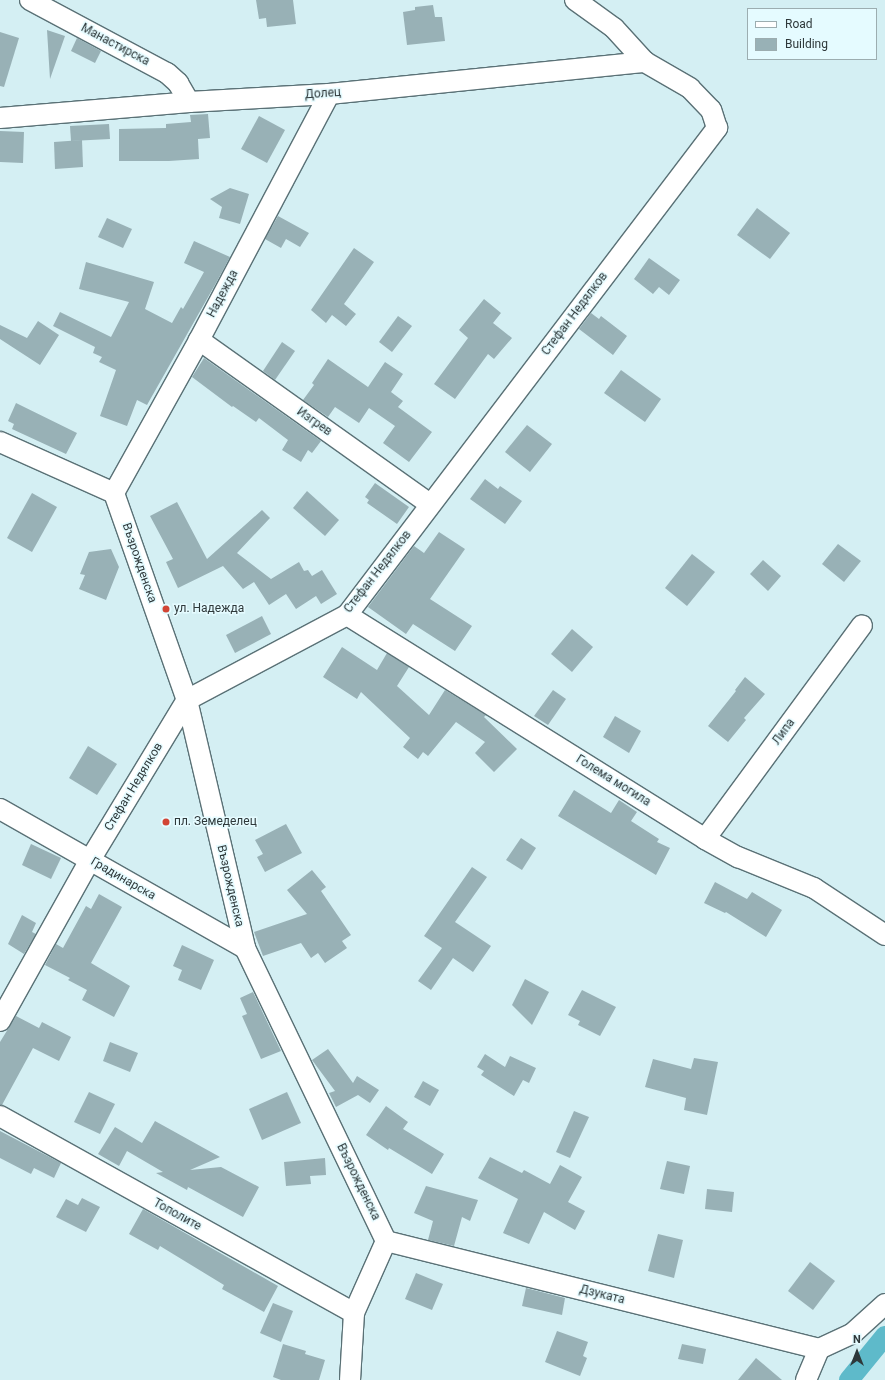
<!DOCTYPE html>
<meta charset="utf-8">
<style>
body{margin:0}
#map{position:relative;width:885px;height:1380px;overflow:hidden;background:#d4eff3;font-family:Roboto,sans-serif}
div>[style]{position:absolute}
[style*='--x']{left:calc(var(--x)*1px);top:calc(var(--y)*1px);width:calc(var(--w)*1px);rotate:calc(var(--a)*1deg)}
.canal>*{height:20px;margin:-10px;padding:0 10px;transform-origin:10px;border-radius:10px;background:#5ebaca}
.building>*{inset:0;background:#98b1b6}
.roads{filter:drop-shadow(1px 0 #5a7176) drop-shadow(-1px 0 #5a7176) drop-shadow(0 1px #5a7176) drop-shadow(0 -1px #5a7176)}
.street>*{height:20px;margin:-10px;padding:0 10px;transform-origin:10px;border-radius:10px;background:#fff}
.dots>*{width:11px;height:11px;translate:-50% -50%;box-sizing:border-box;border:2px solid #e5fbff;border-radius:50%}
span{translate:-50% -50%;white-space:nowrap;text-align:center;line-height:1.15;-webkit-text-stroke:3px #e5fbff;paint-order:stroke}
.street-label{font-size:12px;color:#2e383a}
.poi-label{font-size:12px;color:#2e383a}
.left{translate:0 -50%;text-align:left}
.legend{position:absolute;left:747px;top:8px;width:130px;height:52px;box-sizing:border-box;background:#e5fbff;border:1px solid #9cadb0;margin:0;padding:5px 7px;list-style:none;font-size:12px;color:#2e383a}
.legend li{display:flex;align-items:center;gap:8px;height:20px}
.legend b{width:20px;border:1px solid #9cadb0}
.north{position:absolute;left:837px;top:1332px;width:40px;height:40px;-webkit-text-stroke:3px #e5fbff;paint-order:stroke;rotate:0deg;font-size:11px;font-weight:700;line-height:16px;text-align:center;color:#2e383a}
.north::after{content:'';display:block;margin:auto;width:14px;height:18px;background:#2e383a;clip-path:polygon(50% 0,100% 100%,50% 72%,0 100%)}
</style>
<div id="map">
<div class="canal">
<i style="--x:849;--y:1380;--w:57;--a:-50.7"></i>
</div>
<div class="building">
<i style="clip-path:polygon(256px 0,293px 0,296px 24px,267px 27px,266px 18px,259px 19px)"></i>
<i style="clip-path:polygon(433px 5px,435px 17px,442px 17px,445px 41px,407px 45px,403px 12px,415px 10px,415px 7px)"></i>
<i style="clip-path:polygon(47px 30px,65px 36px,50px 79px)"></i>
<i style="clip-path:polygon(0 32px,19px 38px,4px 87px,0 86px)"></i>
<i style="clip-path:polygon(77px 38px,101px 51px,95px 63px,71px 51px)"></i>
<i style="clip-path:polygon(208px 114px,210px 138px,198px 139px,199px 159px,169px 161px,119px 161px,119px 129px,166px 128px,166px 124px,191px 122px,190px 115px)"></i>
<i style="clip-path:polygon(259px 116px,285px 130px,267px 163px,241px 149px)"></i>
<i style="clip-path:polygon(109px 124px,110px 139px,71px 141px,70px 126px)"></i>
<i style="clip-path:polygon(0 131px,24px 132px,23px 163px,0 162px)"></i>
<i style="clip-path:polygon(82px 140px,83px 167px,55px 169px,54px 142px)"></i>
<i style="clip-path:polygon(230px 188px,249px 194px,240px 224px,219px 218px,222px 207px,210px 199px)"></i>
<i style="clip-path:polygon(757px 208px,790px 233px,770px 259px,737px 235px)"></i>
<i style="clip-path:polygon(278px 216px,309px 233px,300px 247px,286px 239px,281px 248px,265px 239px)"></i>
<i style="clip-path:polygon(107px 218px,132px 229px,123px 248px,98px 237px)"></i>
<i style="clip-path:polygon(194px 241px,230px 257px,216px 283px,147px 405px,137px 400px,127px 426px,100px 416px,116px 370px,99px 362px,102px 357px,93px 353px,95px 347px,53px 326px,60px 312px,111px 337px,129px 302px,79px 289px,86px 262px,154px 282px,145px 309px,172px 323px,181px 307px,183px 309px,204px 272px,184px 263px)"></i>
<i style="clip-path:polygon(354px 248px,374px 262px,344px 304px,356px 314px,346px 326px,332px 315px,326px 323px,311px 310px)"></i>
<i style="clip-path:polygon(649px 258px,680px 280px,669px 295px,659px 287px,653px 294px,634px 279px)"></i>
<i style="clip-path:polygon(484px 299px,501px 313px,493px 323px,512px 338px,494px 359px,488px 354px,455px 399px,434px 384px,468px 338px,459px 330px)"></i>
<i style="clip-path:polygon(591px 313px,599px 319px,601px 316px,627px 336px,613px 355px,579px 329px)"></i>
<i style="clip-path:polygon(398px 316px,412px 326px,392px 352px,379px 342px)"></i>
<i style="clip-path:polygon(38px 321px,59px 335px,40px 365px,0 339px,0 325px,27px 338px)"></i>
<i style="clip-path:polygon(282px 342px,295px 351px,275px 380px,263px 371px)"></i>
<i style="clip-path:polygon(204px 358px,321px 441px,312px 453px,308px 450px,301px 462px,282px 450px,288px 440px,284px 437px,259px 418px,256px 422px,233px 406px,232px 407px,192px 377px)"></i>
<i style="clip-path:polygon(328px 359px,368px 387px,385px 362px,403px 374px,391px 392px,403px 401px,398px 407px,432px 432px,409px 462px,383px 443px,395px 426px,369px 408px,359px 423px,335px 407px,328px 417px,303px 400px,314px 385px,312px 383px)"></i>
<i style="clip-path:polygon(621px 370px,661px 399px,645px 422px,604px 393px)"></i>
<i style="clip-path:polygon(16px 403px,77px 433px,66px 454px,12px 429px,14px 424px,8px 421px)"></i>
<i style="clip-path:polygon(527px 425px,552px 444px,530px 472px,505px 452px)"></i>
<i style="clip-path:polygon(485px 479px,498px 489px,500px 486px,522px 501px,505px 524px,470px 499px)"></i>
<i style="clip-path:polygon(375px 483px,409px 507px,397px 524px,367px 503px,369px 500px,365px 497px)"></i>
<i style="clip-path:polygon(307px 491px,339px 520px,325px 536px,293px 508px)"></i>
<i style="clip-path:polygon(32px 493px,57px 507px,32px 552px,7px 538px)"></i>
<i style="clip-path:polygon(177px 502px,207px 559px,262px 510px,270px 518px,237px 553px,271px 579px,299px 562px,304px 571px,308px 570px,312px 576px,322px 570px,337px 594px,321px 604px,316px 596px,296px 609px,286px 594px,269px 605px,254px 582px,243px 589px,223px 566px,178px 588px,166px 562px,173px 559px,150px 516px)"></i>
<i style="clip-path:polygon(439px 532px,465px 549px,430px 599px,472px 626px,455px 651px,413px 624px,406px 634px,368px 607px,414px 546px,424px 553px)"></i>
<i style="clip-path:polygon(838px 544px,861px 561px,844px 582px,822px 564px)"></i>
<i style="clip-path:polygon(111px 549px,119px 567px,106px 600px,79px 589px,85px 575px,80px 574px,89px 552px)"></i>
<i style="clip-path:polygon(692px 554px,715px 572px,687px 606px,665px 588px)"></i>
<i style="clip-path:polygon(763px 560px,781px 576px,768px 591px,750px 574px)"></i>
<i style="clip-path:polygon(262px 616px,271px 634px,235px 653px,226px 635px)"></i>
<i style="clip-path:polygon(572px 629px,593px 647px,572px 672px,551px 654px)"></i>
<i style="clip-path:polygon(342px 647px,377px 670px,387px 653px,409px 667px,397px 686px,429px 715px,445px 690px,486px 715px,484px 717px,517px 749px,494px 772px,475px 753px,485px 742px,456px 722px,428px 756px,423px 752px,418px 759px,403px 747px,410px 738px,361px 692px,357px 699px,323px 677px)"></i>
<i style="clip-path:polygon(745px 677px,765px 694px,744px 718px,746px 720px,728px 742px,708px 726px,736px 691px,735px 690px)"></i>
<i style="clip-path:polygon(553px 690px,566px 699px,548px 725px,534px 716px)"></i>
<i style="clip-path:polygon(615px 716px,641px 731px,629px 753px,603px 737px)"></i>
<i style="clip-path:polygon(88px 746px,117px 764px,97px 795px,69px 778px)"></i>
<i style="clip-path:polygon(574px 790px,611px 813px,619px 800px,637px 812px,631px 821px,659px 839px,657px 842px,670px 848px,656px 875px,558px 816px)"></i>
<i style="clip-path:polygon(286px 824px,302px 853px,265px 872px,257px 857px,263px 854px,255px 840px)"></i>
<i style="clip-path:polygon(521px 838px,536px 848px,522px 870px,506px 860px)"></i>
<i style="clip-path:polygon(31px 844px,61px 858px,51px 879px,22px 865px)"></i>
<i style="clip-path:polygon(472px 867px,487px 877px,455px 922px,491px 946px,473px 972px,453px 958px,431px 990px,418px 981px,442px 948px,424px 936px)"></i>
<i style="clip-path:polygon(312px 870px,326px 887px,321px 891px,351px 935px,342px 941px,347px 948px,325px 963px,318px 953px,311px 958px,301px 943px,263px 956px,254px 932px,307px 914px,287px 890px)"></i>
<i style="clip-path:polygon(715px 882px,747px 899px,752px 892px,782px 910px,766px 937px,726px 912px,725px 913px,704px 903px)"></i>
<i style="clip-path:polygon(99px 894px,122px 907px,91px 963px,130px 986px,114px 1017px,82px 1000px,87px 990px,68px 980px,70px 978px,45px 965px,56px 944px,63px 948px,86px 906px,91px 909px)"></i>
<i style="clip-path:polygon(22px 915px,36px 923px,32px 932px,36px 934px,24px 954px,8px 944px)"></i>
<i style="clip-path:polygon(182px 945px,214px 960px,201px 990px,178px 980px,182px 970px,173px 966px)"></i>
<i style="clip-path:polygon(525px 979px,549px 992px,532px 1025px,512px 1005px)"></i>
<i style="clip-path:polygon(582px 990px,616px 1007px,600px 1036px,578px 1025px,580px 1021px,568px 1015px)"></i>
<i style="clip-path:polygon(253px 992px,281px 1051px,261px 1059px,242px 1016px,247px 1014px,240px 998px)"></i>
<i style="clip-path:polygon(16px 1016px,39px 1028px,42px 1022px,71px 1037px,59px 1061px,33px 1048px,2px 1105px,0 1105px,0 1042px)"></i>
<i style="clip-path:polygon(110px 1042px,138px 1053px,130px 1072px,103px 1061px)"></i>
<i style="clip-path:polygon(328px 1049px,353px 1083px,357px 1076px,379px 1090px,370px 1103px,358px 1095px,336px 1107px,329px 1093px,335px 1091px,312px 1060px)"></i>
<i style="clip-path:polygon(485px 1054px,505px 1067px,510px 1056px,536px 1068px,529px 1083px,523px 1080px,514px 1096px,481px 1075px,484px 1071px,477px 1067px)"></i>
<i style="clip-path:polygon(694px 1058px,718px 1062px,707px 1115px,684px 1110px,686px 1098px,645px 1087px,653px 1059px,691px 1069px)"></i>
<i style="clip-path:polygon(423px 1081px,439px 1090px,430px 1106px,414px 1097px)"></i>
<i style="clip-path:polygon(89px 1092px,115px 1104px,100px 1134px,74px 1122px)"></i>
<i style="clip-path:polygon(287px 1092px,301px 1123px,262px 1140px,249px 1109px)"></i>
<i style="clip-path:polygon(386px 1106px,408px 1122px,403px 1129px,444px 1154px,432px 1174px,389px 1148px,388px 1150px,366px 1135px)"></i>
<i style="clip-path:polygon(574px 1111px,589px 1117px,570px 1158px,556px 1152px)"></i>
<i style="clip-path:polygon(155px 1121px,220px 1157px,190px 1170px,221px 1167px,259px 1187px,243px 1217px,188px 1187px,187px 1190px,156px 1173px,163px 1172px,127px 1151px,119px 1166px,98px 1154px,115px 1127px,142px 1143px)"></i>
<i style="clip-path:polygon(0 1131px,61px 1163px,54px 1178px,34px 1168px,31px 1174px,0 1158px)"></i>
<i style="clip-path:polygon(490px 1157px,522px 1173px,524px 1170px,550px 1184px,560px 1165px,582px 1177px,568px 1202px,585px 1211px,575px 1230px,544px 1212px,529px 1244px,503px 1233px,518px 1199px,478px 1178px)"></i>
<i style="clip-path:polygon(325px 1158px,326px 1175px,310px 1176px,311px 1184px,286px 1186px,284px 1162px)"></i>
<i style="clip-path:polygon(667px 1161px,690px 1166px,684px 1194px,660px 1189px)"></i>
<i style="clip-path:polygon(426px 1186px,478px 1200px,470px 1221px,462px 1217px,454px 1246px,428px 1240px,433px 1221px,414px 1213px)"></i>
<i style="clip-path:polygon(707px 1189px,734px 1192px,732px 1212px,705px 1209px)"></i>
<i style="clip-path:polygon(82px 1198px,100px 1207px,86px 1232px,56px 1217px,66px 1199px,78px 1205px)"></i>
<i style="clip-path:polygon(143px 1209px,278px 1286px,264px 1312px,222px 1289px,224px 1285px,160px 1246px,158px 1250px,129px 1234px)"></i>
<i style="clip-path:polygon(658px 1234px,683px 1240px,674px 1278px,648px 1271px)"></i>
<i style="clip-path:polygon(810px 1262px,835px 1281px,813px 1310px,788px 1291px)"></i>
<i style="clip-path:polygon(416px 1273px,443px 1284px,432px 1310px,405px 1299px)"></i>
<i style="clip-path:polygon(526px 1288px,565px 1298px,562px 1315px,522px 1306px)"></i>
<i style="clip-path:polygon(273px 1303px,293px 1311px,281px 1342px,260px 1333px)"></i>
<i style="clip-path:polygon(557px 1331px,588px 1342px,583px 1356px,587px 1358px,580px 1376px,545px 1362px)"></i>
<i style="clip-path:polygon(283px 1344px,306px 1351px,305px 1354px,325px 1360px,319px 1380px,281px 1380px,273px 1377px)"></i>
<i style="clip-path:polygon(682px 1344px,706px 1349px,703px 1364px,678px 1359px)"></i>
<i style="clip-path:polygon(756px 1358px,782px 1380px,738px 1380px)"></i>
</div>
<div class="roads">
<div class="street">
<i style="--x:30;--y:0;--w:155;--a:28.1"></i>
<i style="--x:167;--y:73;--w:15;--a:42"></i>
<i style="--x:178;--y:83;--w:22;--a:60"></i>
<i style="--x:0;--y:118;--w:190;--a:-4.8"></i>
<i style="--x:189;--y:102;--w:140;--a:-3.3"></i>
<i style="--x:329;--y:94;--w:318;--a:-5.8"></i>
<i style="--x:199;--y:340;--w:283;--a:35.4"></i>
<i style="--x:0;--y:442;--w:125;--a:24.1"></i>
<i style="--x:114;--y:493;--w:219;--a:70.6"></i>
<i style="--x:187;--y:700;--w:255;--a:76.8"></i>
<i style="--x:245;--y:948;--w:325;--a:64.3"></i>
<i style="--x:386;--y:1241;--w:79;--a:114"></i>
<i style="--x:354;--y:1313;--w:67;--a:93.4"></i>
<i style="--x:114;--y:493;--w:175;--a:-60.9"></i>
<i style="--x:199;--y:340;--w:278;--a:-62.1"></i>
<i style="--x:347;--y:615;--w:422;--a:32"></i>
<i style="--x:705;--y:839;--w:38;--a:29"></i>
<i style="--x:738;--y:857;--w:82;--a:22.2"></i>
<i style="--x:814;--y:888;--w:85;--a:33.5"></i>
<i style="--x:0;--y:809;--w:282;--a:29.6"></i>
<i style="--x:705;--y:839;--w:265;--a:-53.7"></i>
<i style="--x:0;--y:1021;--w:184;--a:-60.8"></i>
<i style="--x:90;--y:860;--w:187;--a:-58.8"></i>
<i style="--x:187;--y:700;--w:181;--a:-28"></i>
<i style="--x:347;--y:615;--w:612;--a:-52.77"></i>
<i style="--x:717;--y:128;--w:19;--a:-108"></i>
<i style="--x:711;--y:110;--w:30;--a:-134"></i>
<i style="--x:690;--y:88;--w:52;--a:-150"></i>
<i style="--x:645;--y:62;--w:46;--a:-132.4"></i>
<i style="--x:614;--y:28;--w:48;--a:-144.3"></i>
<i style="--x:0;--y:1116;--w:405;--a:29.1"></i>
<i style="--x:386;--y:1241;--w:446;--a:14"></i>
<i style="--x:806;--y:1380;--w:34;--a:-67"></i>
<i style="--x:819;--y:1349;--w:38;--a:-25"></i>
<i style="--x:853;--y:1333;--w:43;--a:-42.2"></i>
</div>
</div>
<div class="dots">
<i style="left:166px;top:609px;background:#d24535"></i>
<i style="left:166px;top:822px;background:#d24535"></i>
</div>
<div class="street-label">
<span style="left:115px;top:45px;rotate:28deg">Манастирска</span>
<span style="left:323px;top:94px;rotate:-4deg">Долец</span>
<span style="left:223px;top:294px;rotate:-62deg">Надежда</span>
<span style="left:575px;top:314px;rotate:-53deg">Стефан Недялков</span>
<span style="left:314px;top:422px;rotate:35deg">Изгрев</span>
<span style="left:139px;top:563px;rotate:71deg">Възрожденска</span>
<span style="left:378px;top:572px;rotate:-52deg">Стефан Недялков</span>
<span style="left:784px;top:732px;rotate:-54deg">Липа</span>
<span style="left:613px;top:781px;rotate:32deg">Голема могила</span>
<span style="left:134px;top:787px;rotate:-59deg">Стефан Недялков</span>
<span style="left:123px;top:879px;rotate:30deg">Градинарска</span>
<span style="left:230px;top:886px;rotate:77deg">Възрожденска</span>
<span style="left:358px;top:1182px;rotate:64deg">Възрожденска</span>
<span style="left:177px;top:1215px;rotate:29deg">Тополите</span>
<span style="left:602px;top:1295px;rotate:14deg">Дзуката</span>
</div>
<div class="poi-label">
<span class="left" style="left:174px;top:609px">ул. Надежда</span>
<span class="left" style="left:174px;top:822px">пл. Земеделец</span>
</div>
<ul class="legend">
<li><b style="height:5px;background:#fff"></b>Road</li>
<li><b style="height:11px;background:#98b1b6"></b>Building</li>
</ul>
<div class="north">N</div>
</div>
